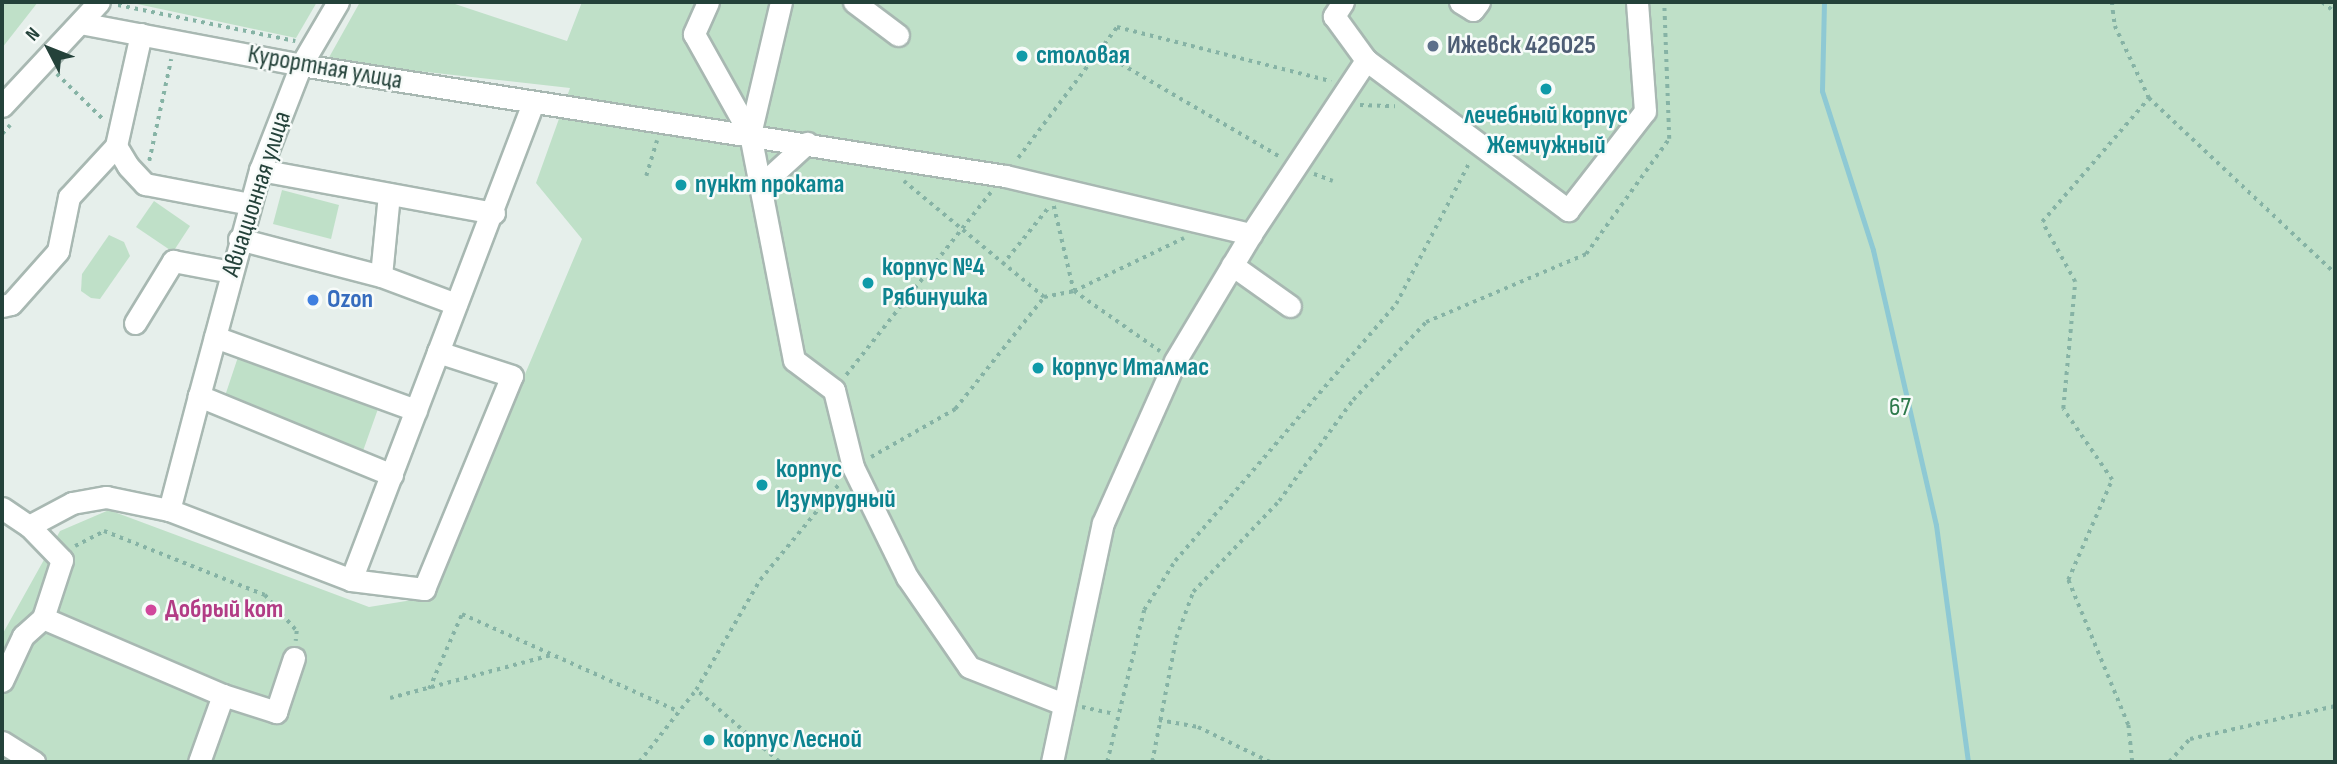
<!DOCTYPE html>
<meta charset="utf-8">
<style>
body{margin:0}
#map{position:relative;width:2337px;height:764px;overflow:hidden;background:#e6efeb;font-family:"Sofia Sans Condensed",sans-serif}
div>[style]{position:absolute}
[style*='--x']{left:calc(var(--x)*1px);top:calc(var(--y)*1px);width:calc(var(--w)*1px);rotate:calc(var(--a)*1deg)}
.green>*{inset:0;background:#bfe0c8}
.stream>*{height:5px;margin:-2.5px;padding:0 2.5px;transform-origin:2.5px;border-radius:2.5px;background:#8ec9d4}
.path>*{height:3.5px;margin-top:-1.75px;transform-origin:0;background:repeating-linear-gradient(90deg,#86b3a5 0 3.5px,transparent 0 8.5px)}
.roads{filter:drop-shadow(2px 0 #a8b8b2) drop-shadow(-2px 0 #a8b8b2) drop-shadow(0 2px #a8b8b2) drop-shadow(0 -2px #a8b8b2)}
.minor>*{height:21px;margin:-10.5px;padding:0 10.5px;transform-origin:10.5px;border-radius:10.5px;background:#fff}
.dots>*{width:19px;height:19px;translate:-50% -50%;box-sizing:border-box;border:4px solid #f7fbf9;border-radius:50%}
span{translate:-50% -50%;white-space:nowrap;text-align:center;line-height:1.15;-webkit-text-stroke:5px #f7fbf9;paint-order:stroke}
.service-label{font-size:26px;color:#4e5e75;font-weight:700}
.left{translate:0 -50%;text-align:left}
.culture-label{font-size:26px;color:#0d838f;font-weight:700}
.street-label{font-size:26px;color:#24423a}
.shop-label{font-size:26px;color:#366cbe;font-weight:700}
.park-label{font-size:26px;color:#2d7a4b}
.hotel-label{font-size:26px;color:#b23c85;font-weight:700}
.frame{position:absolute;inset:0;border:4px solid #24423a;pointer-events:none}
.north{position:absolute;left:14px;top:14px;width:70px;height:70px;-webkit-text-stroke:5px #f7fbf9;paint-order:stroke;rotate:312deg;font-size:19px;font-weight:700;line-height:28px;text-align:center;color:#24423a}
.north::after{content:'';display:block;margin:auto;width:24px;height:32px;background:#24423a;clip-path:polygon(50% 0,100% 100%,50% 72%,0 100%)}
</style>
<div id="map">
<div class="green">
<i style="clip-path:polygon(2px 2px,38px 2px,2px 48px)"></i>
<i style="clip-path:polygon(128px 2px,317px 2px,296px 38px)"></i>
<i style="clip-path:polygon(360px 2px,449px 2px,567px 41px,582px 2px,2335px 2px,2335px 762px,2px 762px,2px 635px,60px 531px,109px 510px,369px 607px,431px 597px,582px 239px,536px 183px,570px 88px,327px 61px)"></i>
<i style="clip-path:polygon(282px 190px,339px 205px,331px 239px,273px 224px)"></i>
<i style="clip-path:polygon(154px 201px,190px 226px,173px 252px,136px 227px)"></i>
<i style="clip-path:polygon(109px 235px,124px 242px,130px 256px,100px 299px,91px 298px,81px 291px,82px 274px)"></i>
<i style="clip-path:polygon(238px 357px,379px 406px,363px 451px,223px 402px)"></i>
</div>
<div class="stream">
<i style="--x:1824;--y:2;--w:89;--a:91.3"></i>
<i style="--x:1822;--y:91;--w:167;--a:72.2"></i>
<i style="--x:1873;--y:250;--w:282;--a:77.1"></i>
<i style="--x:1936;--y:525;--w:239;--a:82.3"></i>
</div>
<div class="path">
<i style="--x:2112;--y:2;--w:24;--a:83"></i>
<i style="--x:2115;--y:26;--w:80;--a:64.7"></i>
<i style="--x:2149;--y:98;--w:255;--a:43.3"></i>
<i style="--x:2322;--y:2;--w:16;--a:38"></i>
<i style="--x:118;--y:5;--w:181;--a:11.5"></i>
<i style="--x:1099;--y:51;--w:30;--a:-53"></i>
<i style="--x:1117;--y:27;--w:221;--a:14.2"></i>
<i style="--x:57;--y:74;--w:64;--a:44.4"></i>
<i style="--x:1360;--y:105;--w:35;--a:2"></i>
<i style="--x:2;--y:134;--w:12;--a:-48"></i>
<i style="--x:1018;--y:158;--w:134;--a:-52.9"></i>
<i style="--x:1099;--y:51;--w:208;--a:30.3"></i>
<i style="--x:149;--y:161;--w:104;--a:-77.8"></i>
<i style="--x:1314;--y:174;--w:20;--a:20"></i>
<i style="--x:646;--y:176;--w:37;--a:-73"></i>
<i style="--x:904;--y:181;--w:182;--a:39.6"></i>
<i style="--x:1044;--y:297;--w:31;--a:-11"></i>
<i style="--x:1074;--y:291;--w:105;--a:34.9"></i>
<i style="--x:1054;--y:206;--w:87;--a:76.8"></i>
<i style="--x:1074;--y:291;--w:122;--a:-25.7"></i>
<i style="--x:1002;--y:265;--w:75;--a:-51"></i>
<i style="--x:846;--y:375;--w:233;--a:-51.6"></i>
<i style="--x:871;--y:457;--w:97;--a:-29.7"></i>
<i style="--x:955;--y:409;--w:143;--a:-51.5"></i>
<i style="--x:75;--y:546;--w:33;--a:-27"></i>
<i style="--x:104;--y:531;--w:173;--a:21.7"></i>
<i style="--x:265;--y:595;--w:48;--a:48.4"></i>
<i style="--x:297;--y:631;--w:10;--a:96"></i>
<i style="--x:429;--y:689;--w:82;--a:-66.3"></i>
<i style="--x:462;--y:614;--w:235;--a:24.2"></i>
<i style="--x:390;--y:698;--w:168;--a:-14.9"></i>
<i style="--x:1082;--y:707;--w:33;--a:12"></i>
<i style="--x:1159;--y:720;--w:40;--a:10"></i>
<i style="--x:1198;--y:727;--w:80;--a:25.9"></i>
<i style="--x:639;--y:762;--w:92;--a:-51.6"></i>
<i style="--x:779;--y:762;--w:110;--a:-139.1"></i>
<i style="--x:696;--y:690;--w:127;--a:-59.8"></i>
<i style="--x:760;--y:580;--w:124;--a:-50.5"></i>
<i style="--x:1107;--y:762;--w:156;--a:-76.3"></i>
<i style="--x:1144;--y:610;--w:58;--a:-57.7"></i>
<i style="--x:1175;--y:561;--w:339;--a:-49.3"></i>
<i style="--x:1396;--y:304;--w:161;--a:-62.6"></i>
<i style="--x:1152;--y:762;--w:126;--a:-79"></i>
<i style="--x:1176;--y:638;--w:49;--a:-69.7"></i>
<i style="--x:1193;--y:592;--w:125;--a:-46.6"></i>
<i style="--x:1279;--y:501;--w:125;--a:-53.8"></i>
<i style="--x:1353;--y:400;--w:107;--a:-46.9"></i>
<i style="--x:1426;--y:322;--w:174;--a:-23"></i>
<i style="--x:1586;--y:254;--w:142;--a:-54.2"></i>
<i style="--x:1669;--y:139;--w:137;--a:-92.1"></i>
<i style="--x:2132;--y:762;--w:37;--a:-96"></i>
<i style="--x:2128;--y:725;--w:157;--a:-112.5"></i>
<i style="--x:2068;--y:580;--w:109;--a:-66.3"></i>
<i style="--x:2112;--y:480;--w:86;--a:-124.6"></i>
<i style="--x:2063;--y:409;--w:128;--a:-84.6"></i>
<i style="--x:2075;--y:282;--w:68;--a:-118.8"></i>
<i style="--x:2042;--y:222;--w:164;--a:-49.2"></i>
<i style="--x:2169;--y:762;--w:31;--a:-48"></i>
<i style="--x:2190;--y:739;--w:149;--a:-12.8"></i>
</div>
<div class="roads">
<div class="minor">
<i style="--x:708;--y:2;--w:35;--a:114"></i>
<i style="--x:694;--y:34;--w:115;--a:60.8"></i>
<i style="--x:750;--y:134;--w:230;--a:79"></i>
<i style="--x:794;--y:360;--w:50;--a:36.9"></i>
<i style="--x:834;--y:390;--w:79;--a:76.1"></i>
<i style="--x:853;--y:467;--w:123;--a:63.9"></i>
<i style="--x:907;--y:577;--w:109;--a:55.4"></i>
<i style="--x:969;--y:667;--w:99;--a:21.4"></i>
<i style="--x:854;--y:2;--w:55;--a:36.9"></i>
<i style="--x:1343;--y:2;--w:17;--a:123"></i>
<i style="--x:1334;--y:16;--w:54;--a:54"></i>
<i style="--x:1460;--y:2;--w:15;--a:32"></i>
<i style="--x:1473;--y:10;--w:10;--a:-53"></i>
<i style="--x:85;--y:24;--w:220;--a:10.7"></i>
<i style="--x:301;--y:65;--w:713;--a:8.96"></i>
<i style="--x:1005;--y:176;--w:253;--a:13.3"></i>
<i style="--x:1251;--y:234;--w:209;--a:-56.5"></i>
<i style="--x:1366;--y:60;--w:252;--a:36.6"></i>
<i style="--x:1568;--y:210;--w:125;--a:-52.1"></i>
<i style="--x:1645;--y:111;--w:109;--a:-94.2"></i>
<i style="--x:141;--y:34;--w:115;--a:102.6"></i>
<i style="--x:116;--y:146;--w:23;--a:59"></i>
<i style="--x:128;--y:166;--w:25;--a:47"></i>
<i style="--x:145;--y:184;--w:107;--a:10.8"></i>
<i style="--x:2;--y:106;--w:142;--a:-47"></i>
<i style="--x:750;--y:134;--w:136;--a:-76.8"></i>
<i style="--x:260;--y:170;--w:238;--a:10.4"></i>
<i style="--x:760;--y:186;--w:64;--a:-42.5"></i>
<i style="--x:389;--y:194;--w:82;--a:95.6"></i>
<i style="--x:381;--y:276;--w:80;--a:20.5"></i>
<i style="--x:239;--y:239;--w:147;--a:14.6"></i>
<i style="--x:1232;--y:265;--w:71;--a:35.3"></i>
<i style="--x:2;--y:306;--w:9;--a:-13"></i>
<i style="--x:11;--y:304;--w:71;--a:-48.4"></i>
<i style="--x:58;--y:251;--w:55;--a:-78.5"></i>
<i style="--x:69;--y:197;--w:69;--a:-47.3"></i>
<i style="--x:135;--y:323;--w:73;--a:-58.5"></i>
<i style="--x:173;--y:261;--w:59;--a:10.7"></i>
<i style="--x:215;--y:337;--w:214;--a:20"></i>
<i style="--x:199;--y:396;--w:234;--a:-74.9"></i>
<i style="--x:260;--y:170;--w:113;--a:-68.7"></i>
<i style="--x:301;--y:65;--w:73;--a:-59.6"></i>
<i style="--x:392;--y:475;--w:209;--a:-157.7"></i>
<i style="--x:199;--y:396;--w:118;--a:104.7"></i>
<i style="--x:169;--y:510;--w:195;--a:21"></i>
<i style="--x:351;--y:580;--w:74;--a:7"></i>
<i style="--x:424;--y:589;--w:230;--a:-67.6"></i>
<i style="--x:512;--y:376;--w:78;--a:-162"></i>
<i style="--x:2;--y:508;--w:32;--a:34"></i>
<i style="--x:29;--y:526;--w:49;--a:-28.1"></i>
<i style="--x:72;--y:503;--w:35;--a:-10"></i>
<i style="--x:106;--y:497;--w:64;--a:11.7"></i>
<i style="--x:351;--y:580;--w:511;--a:-69.12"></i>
<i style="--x:43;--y:618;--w:196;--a:23.2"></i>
<i style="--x:223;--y:695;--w:71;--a:109.7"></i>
<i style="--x:2;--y:681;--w:50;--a:-65"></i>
<i style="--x:23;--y:636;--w:27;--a:-42"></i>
<i style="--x:43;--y:618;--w:61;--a:-71.9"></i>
<i style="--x:62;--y:560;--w:47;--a:-134.1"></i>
<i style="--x:223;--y:695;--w:56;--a:17.8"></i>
<i style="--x:276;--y:712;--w:57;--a:-71.6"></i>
<i style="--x:2;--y:742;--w:38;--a:32"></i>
<i style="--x:1052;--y:762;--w:244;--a:-78"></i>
<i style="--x:1103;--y:523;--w:177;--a:-66"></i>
<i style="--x:1175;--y:361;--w:148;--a:-59.1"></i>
</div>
</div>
<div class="dots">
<i style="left:1433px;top:46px;background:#5c6f8a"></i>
<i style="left:1022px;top:56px;background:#0f9aa8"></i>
<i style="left:1546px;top:89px;background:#0f9aa8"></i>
<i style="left:681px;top:185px;background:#0f9aa8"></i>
<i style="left:868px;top:283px;background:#0f9aa8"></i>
<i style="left:313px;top:300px;background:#3f7fe0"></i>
<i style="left:1038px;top:368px;background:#0f9aa8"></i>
<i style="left:762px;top:485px;background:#0f9aa8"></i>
<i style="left:151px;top:610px;background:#d1479c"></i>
<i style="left:709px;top:740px;background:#0f9aa8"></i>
</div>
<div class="service-label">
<span class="left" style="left:1447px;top:46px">Ижевск 426025</span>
</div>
<div class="culture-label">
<span class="left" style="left:1036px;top:56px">столовая</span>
<span style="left:1546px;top:131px">лечебный корпус<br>Жемчужный</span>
<span class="left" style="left:695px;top:185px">пункт проката</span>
<span class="left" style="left:882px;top:283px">корпус №4<br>Рябинушка</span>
<span class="left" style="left:1052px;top:368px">корпус Италмас</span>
<span class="left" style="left:776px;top:485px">корпус<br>Изумрудный</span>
<span class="left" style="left:723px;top:740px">корпус Лесной</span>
</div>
<div class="street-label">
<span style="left:325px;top:68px;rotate:10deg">Курортная улица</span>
<span style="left:257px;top:194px;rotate:-72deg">Авиационная улица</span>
</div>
<div class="shop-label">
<span class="left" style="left:327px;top:300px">Ozon</span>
</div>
<div class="park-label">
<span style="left:1900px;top:408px">67</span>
</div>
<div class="hotel-label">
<span class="left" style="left:165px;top:610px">Добрый кот</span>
</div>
<div class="frame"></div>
<div class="north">N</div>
</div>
